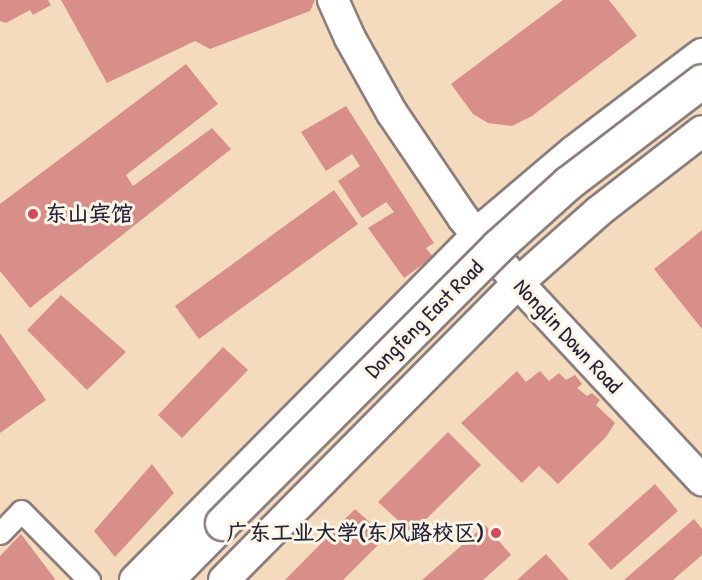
<!DOCTYPE html>
<meta charset="utf-8">
<style>
body{margin:0}
#map{position:relative;width:702px;height:580px;overflow:hidden;background:#f4dbbe;font-family:"Patrick Hand","LXGW WenKai TC",sans-serif}
div>[style]{position:absolute}
[style*='--x']{left:calc(var(--x)*1px);top:calc(var(--y)*1px);width:calc(var(--w)*1px);rotate:calc(var(--a)*1deg)}
.building>*{inset:0;background:#d98f89}
.roads{filter:drop-shadow(2px 0 #8b7e7c) drop-shadow(-2px 0 #8b7e7c) drop-shadow(0 2px #8b7e7c) drop-shadow(0 -2px #8b7e7c)}
.street>*{height:21px;margin:-10.5px;padding:0 10.5px;transform-origin:10.5px;border-radius:10.5px;background:#fff}
.secondary>*{height:30px;margin:-15px;padding:0 15px;transform-origin:15px;border-radius:15px;background:#fff}
.highway>*{height:33px;margin:-16.5px;padding:0 16.5px;transform-origin:16.5px;border-radius:16.5px;background:#fff}
.bridges{filter:drop-shadow(2px 0 #8b7e7c) drop-shadow(-2px 0 #8b7e7c) drop-shadow(0 2px #8b7e7c) drop-shadow(0 -2px #8b7e7c)}
.highway-bridge>*{height:33px;margin:-16.5px;padding:0 16.5px;transform-origin:16.5px;border-radius:16.5px;background:#fff}
.dots>*{width:16px;height:16px;translate:-50% -50%;box-sizing:border-box;border:3px solid #fcf5e5;border-radius:50%}
span{translate:-50% -50%;white-space:nowrap;text-align:center;line-height:1.15;-webkit-text-stroke:6px #fcf5e5;paint-order:stroke}
.poi-label{font-size:22px;color:#22223b;font-weight:700}
.left{translate:0 -50%;text-align:left}
.right{translate:-100% -50%;text-align:right}
.street-label{font-size:22px;color:#22223b}
</style>
<div id="map">
<div class="building">
<i style="clip-path:polygon(0 0,48px 0,51px 5px,33px 15px,30px 10px,6px 23px,0 21px)"></i>
<i style="clip-path:polygon(61px 0,315px 0,310px 11px,210px 49px,195px 41px,107px 83px)"></i>
<i style="clip-path:polygon(563px 0,609px 0,637px 36px,532px 116px,512px 126px,488px 123px,473px 114px,451px 84px)"></i>
<i style="clip-path:polygon(186px 64px,218px 104px,126px 175px,133px 186px,212px 128px,231px 149px,30px 308px,0 271px,0 204px)"></i>
<i style="clip-path:polygon(346px 106px,434px 243px,426px 248px,433px 257px,404px 278px,368px 228px,394px 212px,386px 202px,362px 218px,338px 181px,360px 166px,352px 154px,326px 171px,301px 132px)"></i>
<i style="clip-path:polygon(334px 190px,358px 224px,199px 339px,175px 306px)"></i>
<i style="clip-path:polygon(702px 230px,702px 329px,654px 269px)"></i>
<i style="clip-path:polygon(61px 295px,126px 352px,87px 390px,27px 330px)"></i>
<i style="clip-path:polygon(0 333px,46px 400px,0 433px)"></i>
<i style="clip-path:polygon(223px 347px,248px 370px,182px 438px,158px 415px)"></i>
<i style="clip-path:polygon(517px 371px,526px 382px,540px 371px,549px 381px,559px 373px,566px 380px,575px 375px,582px 384px,577px 388px,587px 396px,592px 393px,600px 400px,596px 405px,615px 423px,606px 437px,558px 484px,539px 466px,522px 483px,461px 423px)"></i>
<i style="clip-path:polygon(448px 432px,481px 465px,412px 533px,378px 502px)"></i>
<i style="clip-path:polygon(152px 464px,174px 493px,115px 557px,94px 531px)"></i>
<i style="clip-path:polygon(655px 484px,678px 511px,611px 570px,588px 544px)"></i>
<i style="clip-path:polygon(355px 509px,386px 537px,343px 580px,285px 580px)"></i>
<i style="clip-path:polygon(694px 519px,702px 529px,702px 555px,673px 580px,624px 580px)"></i>
<i style="clip-path:polygon(485px 525px,511px 555px,483px 580px,422px 580px)"></i>
<i style="clip-path:polygon(21px 534px,55px 579px,54px 580px,0 580px,0 556px)"></i>
<i style="clip-path:polygon(546px 554px,569px 580px,517px 580px)"></i>
</div>
<div class="roads">
<div class="street">
<i style="--x:0;--y:533;--w:30;--a:-46"></i>
<i style="--x:21;--y:511;--w:97;--a:45.4"></i>
</div>
<div class="secondary">
<i style="--x:333;--y:0;--w:42;--a:65.9"></i>
<i style="--x:350;--y:38;--w:86;--a:60.8"></i>
<i style="--x:392;--y:113;--w:127;--a:55.9"></i>
<i style="--x:463;--y:218;--w:85;--a:49.8"></i>
<i style="--x:518;--y:283;--w:270;--a:47"></i>
<i style="--x:135;--y:580;--w:503;--a:-45.24"></i>
<i style="--x:489;--y:223;--w:111;--a:-40.3"></i>
<i style="--x:574;--y:151;--w:161;--a:-37.2"></i>
<i style="--x:224;--y:580;--w:418;--a:-45.3"></i>
<i style="--x:518;--y:283;--w:108;--a:-41.6"></i>
<i style="--x:599;--y:211;--w:130;--a:-37.8"></i>
</div>
<div class="highway">
<i style="--x:166;--y:580;--w:80;--a:-45.5"></i>
</div>
</div>
<div class="bridges">
<div class="highway-bridge">
<i style="--x:222;--y:523;--w:391;--a:-45.1"></i>
<i style="--x:498;--y:246;--w:94;--a:-42"></i>
<i style="--x:568;--y:183;--w:168;--a:-37.3"></i>
</div>
</div>
<div class="dots">
<i style="left:33px;top:214px;background:#d1495b"></i>
<i style="left:496px;top:533px;background:#d1495b"></i>
</div>
<div class="poi-label">
<span class="left" style="left:45px;top:214px">东山宾馆</span>
<span class="right" style="left:484px;top:533px">广东工业大学(东风路校区)</span>
</div>
<div class="street-label">
<span style="left:424px;top:319px;rotate:-45deg">Dongfeng East Road</span>
<span style="left:568px;top:336px;rotate:47deg">Nonglin Down Road</span>
</div>
</div>
